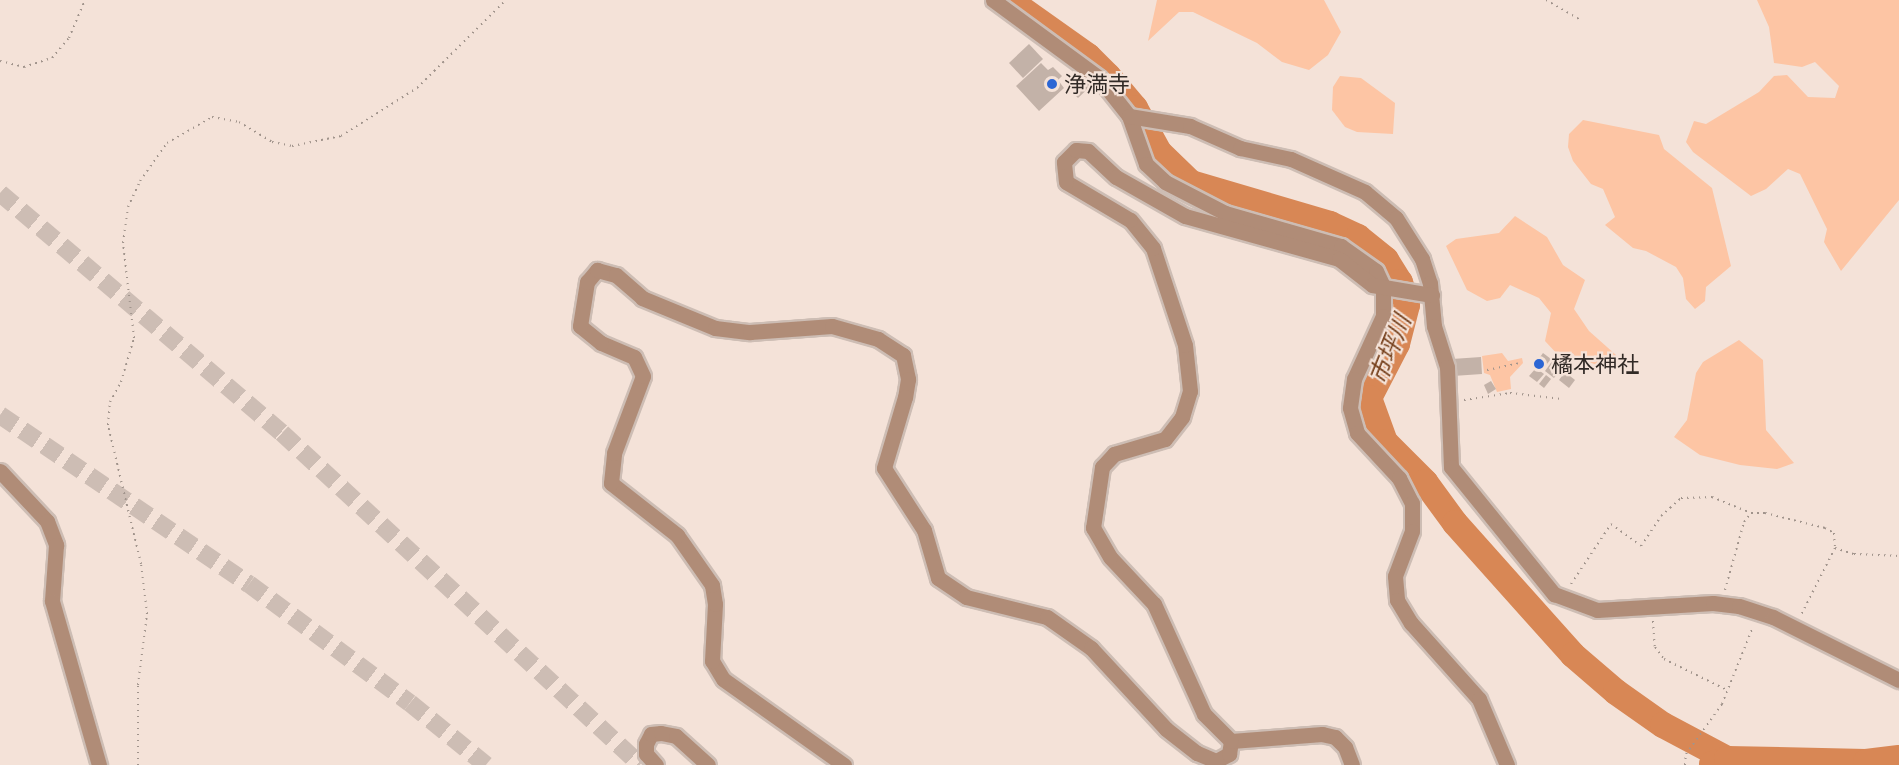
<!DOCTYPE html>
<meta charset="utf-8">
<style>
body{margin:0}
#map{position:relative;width:1899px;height:765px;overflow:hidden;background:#f4e2d8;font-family:Commissioner,"Noto Sans JP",sans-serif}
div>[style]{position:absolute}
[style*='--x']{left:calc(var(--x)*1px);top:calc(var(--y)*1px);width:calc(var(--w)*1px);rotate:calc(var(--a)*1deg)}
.green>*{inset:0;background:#fdc5a4}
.river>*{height:26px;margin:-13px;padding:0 13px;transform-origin:13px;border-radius:13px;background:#d88755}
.building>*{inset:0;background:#c3b2a8}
.highway-tunnel>*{height:18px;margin-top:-9px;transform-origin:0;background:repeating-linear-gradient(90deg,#cdbdb4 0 18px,transparent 0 27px)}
.path>*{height:2px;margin-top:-1px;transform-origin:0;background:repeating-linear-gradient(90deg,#a1948c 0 1.5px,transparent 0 6px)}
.roads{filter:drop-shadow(2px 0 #cdbdb4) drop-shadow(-2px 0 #cdbdb4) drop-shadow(0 2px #cdbdb4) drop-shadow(0 -2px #cdbdb4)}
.minor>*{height:15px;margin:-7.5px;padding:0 7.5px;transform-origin:7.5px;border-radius:7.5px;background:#b08c77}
.dots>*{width:16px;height:16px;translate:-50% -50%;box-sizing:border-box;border:3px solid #f4e2d8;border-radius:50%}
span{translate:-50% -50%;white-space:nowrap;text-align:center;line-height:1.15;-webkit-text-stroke:4.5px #f4e2d8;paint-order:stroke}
.poi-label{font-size:22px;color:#312a26}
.left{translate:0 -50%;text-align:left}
.water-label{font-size:24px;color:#753f1b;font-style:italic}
</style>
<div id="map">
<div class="green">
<i style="clip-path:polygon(1157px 0,1324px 0,1341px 32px,1328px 55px,1309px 70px,1282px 62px,1257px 43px,1193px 12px,1179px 12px,1148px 41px)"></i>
<i style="clip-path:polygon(1757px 0,1899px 0,1899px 200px,1841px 271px,1824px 242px,1827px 229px,1800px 174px,1788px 169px,1766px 189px,1751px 196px,1693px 152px,1686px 142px,1694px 121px,1706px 124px,1759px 92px,1774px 76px,1787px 75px,1808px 97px,1835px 98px,1839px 86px,1815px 62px,1802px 67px,1774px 63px,1769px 27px)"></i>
<i style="clip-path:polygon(1340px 76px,1361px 78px,1395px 103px,1393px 134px,1357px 132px,1345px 127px,1332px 110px,1333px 87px)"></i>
<i style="clip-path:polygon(1583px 120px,1659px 135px,1664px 149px,1712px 188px,1731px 266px,1706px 287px,1705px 301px,1695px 309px,1686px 299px,1683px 278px,1676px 267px,1646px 251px,1633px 248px,1605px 225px,1615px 217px,1603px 189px,1591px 184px,1573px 161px,1568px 147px,1569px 134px)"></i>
<i style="clip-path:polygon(1515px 216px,1547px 237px,1563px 265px,1585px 280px,1574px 309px,1589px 331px,1616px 355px,1619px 368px,1601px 367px,1573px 355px,1559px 356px,1545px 341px,1551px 313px,1539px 298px,1510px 285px,1500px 298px,1487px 301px,1467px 290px,1446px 246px,1456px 239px,1499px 233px)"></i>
<i style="clip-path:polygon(1739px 340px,1763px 360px,1766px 430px,1794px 463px,1777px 469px,1740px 465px,1700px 455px,1674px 437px,1687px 420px,1696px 373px,1703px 362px)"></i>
<i style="clip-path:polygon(1502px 353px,1508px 361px,1522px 358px,1523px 363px,1510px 377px,1511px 389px,1497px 392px,1490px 375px,1484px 373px,1482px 356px)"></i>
</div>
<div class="river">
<i style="--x:1009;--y:0;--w:97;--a:35.3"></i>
<i style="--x:1088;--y:56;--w:28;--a:45"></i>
<i style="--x:1108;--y:76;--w:42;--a:49.8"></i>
<i style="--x:1135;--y:108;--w:50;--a:61.4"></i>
<i style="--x:1159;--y:152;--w:45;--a:44.1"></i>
<i style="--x:1191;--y:183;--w:145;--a:16.4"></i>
<i style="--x:1330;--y:224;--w:31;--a:25"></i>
<i style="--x:1358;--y:237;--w:36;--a:39"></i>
<i style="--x:1386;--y:260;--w:26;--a:58"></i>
<i style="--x:1400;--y:282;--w:24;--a:73"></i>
<i style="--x:1407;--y:305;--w:40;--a:104.4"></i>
<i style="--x:1397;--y:344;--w:61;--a:117.4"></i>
<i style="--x:1369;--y:398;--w:47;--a:70"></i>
<i style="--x:1385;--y:442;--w:57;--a:45"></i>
<i style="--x:1425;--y:482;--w:51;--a:53.8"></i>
<i style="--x:1455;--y:523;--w:177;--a:48.2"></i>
<i style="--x:1573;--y:655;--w:57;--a:40.7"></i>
<i style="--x:1616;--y:692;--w:57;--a:35.1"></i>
<i style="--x:1663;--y:725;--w:72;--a:28"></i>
<i style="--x:1712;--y:764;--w:16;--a:-18"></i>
<i style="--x:1727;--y:759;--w:139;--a:1.2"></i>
<i style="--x:1866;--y:762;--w:33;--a:-7"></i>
</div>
<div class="building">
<i style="clip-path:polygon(1029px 44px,1043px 59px,1023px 78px,1009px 63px)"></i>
<i style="clip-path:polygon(1041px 63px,1048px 70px,1053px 67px,1062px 76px,1058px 80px,1064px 88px,1039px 111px,1016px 86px)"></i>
<i style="clip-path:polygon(1084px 71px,1095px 82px,1078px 98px,1067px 87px)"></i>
<i style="clip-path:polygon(1543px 353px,1551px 359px,1542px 370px,1535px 364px)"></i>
<i style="clip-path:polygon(1481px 357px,1482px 374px,1453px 376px,1452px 359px)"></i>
<i style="clip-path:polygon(1553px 360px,1562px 367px,1554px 378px,1545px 371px)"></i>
<i style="clip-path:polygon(1536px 368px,1544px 374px,1537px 382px,1529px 376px)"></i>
<i style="clip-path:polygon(1565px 372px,1575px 380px,1569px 388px,1559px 380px)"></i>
<i style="clip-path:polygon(1546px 375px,1551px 379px,1544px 388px,1539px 384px)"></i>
<i style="clip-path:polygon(1491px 381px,1496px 389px,1488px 394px,1484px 385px)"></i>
</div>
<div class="highway-tunnel">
<i style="--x:0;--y:193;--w:370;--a:40.4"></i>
<i style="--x:282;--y:433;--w:488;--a:42.8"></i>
<i style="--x:0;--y:415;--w:301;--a:34.2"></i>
<i style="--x:249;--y:584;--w:200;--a:36.5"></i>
<i style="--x:410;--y:703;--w:98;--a:39.2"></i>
</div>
<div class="path">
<i style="--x:1546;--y:0;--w:38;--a:30"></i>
<i style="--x:0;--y:61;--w:25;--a:14"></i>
<i style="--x:24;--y:67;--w:29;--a:-18"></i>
<i style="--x:52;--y:58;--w:26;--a:-50"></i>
<i style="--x:69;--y:38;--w:41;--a:-67.2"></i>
<i style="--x:1487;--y:370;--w:33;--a:-12"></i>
<i style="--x:1464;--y:400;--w:47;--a:-8.7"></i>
<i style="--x:1510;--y:393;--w:52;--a:6.6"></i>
<i style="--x:1835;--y:548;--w:20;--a:18"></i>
<i style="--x:1854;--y:554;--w:45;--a:2.5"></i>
<i style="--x:1571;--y:584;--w:72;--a:-56.3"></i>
<i style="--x:1611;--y:524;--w:37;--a:36"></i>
<i style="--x:1641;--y:546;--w:36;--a:-56"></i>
<i style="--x:1661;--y:516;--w:27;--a:-42"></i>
<i style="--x:1681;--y:498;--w:31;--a:-2"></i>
<i style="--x:1712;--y:497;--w:42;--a:22.3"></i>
<i style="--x:1725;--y:590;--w:71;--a:-74.4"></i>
<i style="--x:1744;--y:522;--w:11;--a:-52"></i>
<i style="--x:1751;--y:513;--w:14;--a:0"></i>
<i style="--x:1765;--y:513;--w:62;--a:14"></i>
<i style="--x:1825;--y:528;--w:10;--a:29"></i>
<i style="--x:1834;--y:533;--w:15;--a:86"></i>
<i style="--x:1835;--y:548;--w:75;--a:116.9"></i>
<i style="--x:1653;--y:621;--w:26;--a:86"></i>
<i style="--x:1655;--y:647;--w:15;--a:53"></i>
<i style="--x:1664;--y:659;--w:70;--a:26.2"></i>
<i style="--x:138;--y:765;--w:80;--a:-90"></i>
<i style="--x:138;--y:685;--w:72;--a:-82.8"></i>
<i style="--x:147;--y:614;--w:50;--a:-96.8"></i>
<i style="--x:141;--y:564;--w:143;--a:-103.4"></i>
<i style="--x:108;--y:425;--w:23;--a:-85"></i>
<i style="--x:110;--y:402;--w:23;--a:-61"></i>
<i style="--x:121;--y:382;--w:46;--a:-73.5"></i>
<i style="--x:134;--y:338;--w:96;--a:-96.6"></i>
<i style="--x:123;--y:243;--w:36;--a:-82"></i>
<i style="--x:128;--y:207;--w:29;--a:-65"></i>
<i style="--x:140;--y:181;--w:47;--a:-54.6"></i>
<i style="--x:167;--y:143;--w:52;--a:-30"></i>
<i style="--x:212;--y:117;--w:27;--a:10"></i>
<i style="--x:239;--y:122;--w:39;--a:31"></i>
<i style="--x:272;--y:142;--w:20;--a:11"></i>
<i style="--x:292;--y:146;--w:50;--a:-11.5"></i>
<i style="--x:341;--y:136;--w:90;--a:-32.3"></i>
<i style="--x:417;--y:88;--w:125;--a:-44.7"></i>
<i style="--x:1685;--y:765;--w:11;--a:-85"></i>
<i style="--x:1686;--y:754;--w:62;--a:-54.2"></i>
<i style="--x:1722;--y:704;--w:83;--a:-68.1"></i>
</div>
<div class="roads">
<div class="minor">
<i style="--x:993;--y:0;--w:132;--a:36.3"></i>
<i style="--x:1099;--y:78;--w:48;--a:51.7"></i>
<i style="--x:1129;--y:116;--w:51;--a:70.5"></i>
<i style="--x:1146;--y:164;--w:26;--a:43"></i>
<i style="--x:1165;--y:182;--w:68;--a:27.3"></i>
<i style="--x:1225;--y:213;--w:121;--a:15.9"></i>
<i style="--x:1341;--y:246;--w:43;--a:35.5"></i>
<i style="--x:1376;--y:271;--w:17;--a:65"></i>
<i style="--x:1383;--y:286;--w:30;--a:90"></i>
<i style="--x:1383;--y:316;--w:69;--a:114.7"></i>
<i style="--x:1354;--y:379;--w:29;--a:98"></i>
<i style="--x:1350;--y:408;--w:26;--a:74"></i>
<i style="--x:1357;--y:433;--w:62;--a:47"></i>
<i style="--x:1399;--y:478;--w:28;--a:63"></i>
<i style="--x:1412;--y:503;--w:28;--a:90"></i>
<i style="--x:1412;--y:531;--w:48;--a:110.7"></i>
<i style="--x:1395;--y:576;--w:24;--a:85"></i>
<i style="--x:1397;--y:600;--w:27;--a:59"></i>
<i style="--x:1411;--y:623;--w:102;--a:48.2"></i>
<i style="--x:1479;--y:699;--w:72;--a:67"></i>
<i style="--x:1129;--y:116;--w:62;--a:9.3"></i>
<i style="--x:1190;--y:126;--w:55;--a:23.7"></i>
<i style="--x:1240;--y:148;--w:52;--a:12.2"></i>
<i style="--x:1291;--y:159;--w:81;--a:24"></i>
<i style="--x:1365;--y:192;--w:40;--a:40"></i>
<i style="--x:1396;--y:218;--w:49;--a:57.6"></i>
<i style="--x:1422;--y:259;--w:25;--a:72"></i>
<i style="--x:1430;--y:283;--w:43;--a:84.7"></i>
<i style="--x:1434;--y:326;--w:43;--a:72.4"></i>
<i style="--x:1447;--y:367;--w:100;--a:87.7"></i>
<i style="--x:1451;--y:467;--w:164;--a:51"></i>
<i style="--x:1554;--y:594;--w:46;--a:20.4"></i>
<i style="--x:1597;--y:610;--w:116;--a:-3.5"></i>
<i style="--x:1713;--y:603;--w:26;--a:7"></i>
<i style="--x:1739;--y:606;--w:36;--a:18"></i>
<i style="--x:1773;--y:617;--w:141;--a:26.6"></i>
<i style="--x:0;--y:471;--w:69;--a:46.8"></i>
<i style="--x:47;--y:521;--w:26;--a:69"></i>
<i style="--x:56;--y:545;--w:56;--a:94.1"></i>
<i style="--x:52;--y:601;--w:171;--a:74"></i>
<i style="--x:656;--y:765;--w:15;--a:-132"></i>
<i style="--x:646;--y:754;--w:10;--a:-90"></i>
<i style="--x:646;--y:744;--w:11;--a:-63"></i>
<i style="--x:651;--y:734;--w:10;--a:-6"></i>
<i style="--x:661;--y:733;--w:15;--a:11"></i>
<i style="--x:676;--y:736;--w:43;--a:42.2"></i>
<i style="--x:844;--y:765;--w:148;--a:-144.6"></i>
<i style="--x:723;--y:679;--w:21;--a:-121"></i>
<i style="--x:712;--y:661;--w:57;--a:-87"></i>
<i style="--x:715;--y:604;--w:19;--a:-99"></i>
<i style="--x:712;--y:585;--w:61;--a:-125"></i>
<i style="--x:677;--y:535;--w:84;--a:-141.8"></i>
<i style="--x:611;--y:483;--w:30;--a:-84"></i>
<i style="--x:614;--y:453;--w:82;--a:-69.4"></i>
<i style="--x:643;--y:376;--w:21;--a:-115"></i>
<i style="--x:634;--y:357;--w:36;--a:-157"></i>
<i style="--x:601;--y:343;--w:27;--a:-141"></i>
<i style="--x:580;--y:326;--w:45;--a:-81"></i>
<i style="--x:587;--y:282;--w:16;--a:-50"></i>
<i style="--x:597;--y:270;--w:20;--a:15"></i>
<i style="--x:616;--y:275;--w:35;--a:41"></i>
<i style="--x:642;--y:298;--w:79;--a:22.3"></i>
<i style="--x:715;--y:328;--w:35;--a:7"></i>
<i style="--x:750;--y:332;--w:82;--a:-4.2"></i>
<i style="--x:832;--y:326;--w:48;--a:15.8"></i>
<i style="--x:878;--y:339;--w:30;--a:33"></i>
<i style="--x:903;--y:355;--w:25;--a:78"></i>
<i style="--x:908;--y:379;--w:18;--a:99"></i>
<i style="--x:905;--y:397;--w:74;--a:106.5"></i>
<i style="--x:884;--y:468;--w:74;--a:57.2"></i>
<i style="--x:924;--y:530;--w:50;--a:73.7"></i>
<i style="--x:938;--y:578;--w:34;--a:34"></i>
<i style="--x:966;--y:597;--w:83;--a:13.9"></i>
<i style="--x:1047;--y:617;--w:54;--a:35.2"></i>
<i style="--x:1091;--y:648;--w:110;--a:47.2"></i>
<i style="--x:1166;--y:729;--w:39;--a:38"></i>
<i style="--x:1197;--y:753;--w:21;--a:23"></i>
<i style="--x:1216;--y:761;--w:15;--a:-28"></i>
<i style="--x:1229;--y:754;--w:13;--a:-81"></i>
<i style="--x:1352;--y:765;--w:19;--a:-111"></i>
<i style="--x:1345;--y:747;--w:14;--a:-135"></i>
<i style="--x:1335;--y:737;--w:13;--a:-167"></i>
<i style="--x:1322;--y:734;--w:91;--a:175.6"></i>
<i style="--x:1231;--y:741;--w:38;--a:-135"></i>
<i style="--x:1204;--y:714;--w:121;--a:-114.4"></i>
<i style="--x:1154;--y:604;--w:64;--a:-133.1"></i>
<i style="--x:1110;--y:557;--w:34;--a:-120"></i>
<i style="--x:1093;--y:528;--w:62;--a:-81.6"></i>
<i style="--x:1102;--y:467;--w:18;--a:-47"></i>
<i style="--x:1114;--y:454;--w:53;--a:-16.4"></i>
<i style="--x:1165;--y:439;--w:28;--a:-52"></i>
<i style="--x:1182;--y:417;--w:27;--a:-73"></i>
<i style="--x:1190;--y:391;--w:46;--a:-96.2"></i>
<i style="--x:1185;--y:345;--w:102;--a:-108.3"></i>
<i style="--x:1153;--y:248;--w:36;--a:-129"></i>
<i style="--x:1130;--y:220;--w:74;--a:-149.3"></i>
<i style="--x:1066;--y:182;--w:20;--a:-96"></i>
<i style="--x:1064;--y:162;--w:17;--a:-45"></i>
<i style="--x:1076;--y:150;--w:12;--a:5"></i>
<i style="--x:1088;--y:151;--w:38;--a:43"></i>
<i style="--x:1116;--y:177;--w:79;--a:29.5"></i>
<i style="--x:1185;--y:216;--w:160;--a:15.6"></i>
<i style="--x:1339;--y:259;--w:42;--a:38.2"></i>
<i style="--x:1372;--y:285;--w:61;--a:9.5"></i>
</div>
</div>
<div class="dots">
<i style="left:1052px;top:84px;background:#2c66d4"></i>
<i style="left:1539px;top:364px;background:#2c66d4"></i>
</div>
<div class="poi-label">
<span class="left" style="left:1064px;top:84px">浄満寺</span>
<span class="left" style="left:1551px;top:364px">橘本神社</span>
</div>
<div class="water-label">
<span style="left:1389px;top:349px;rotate:-68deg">市坪川</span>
</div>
</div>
